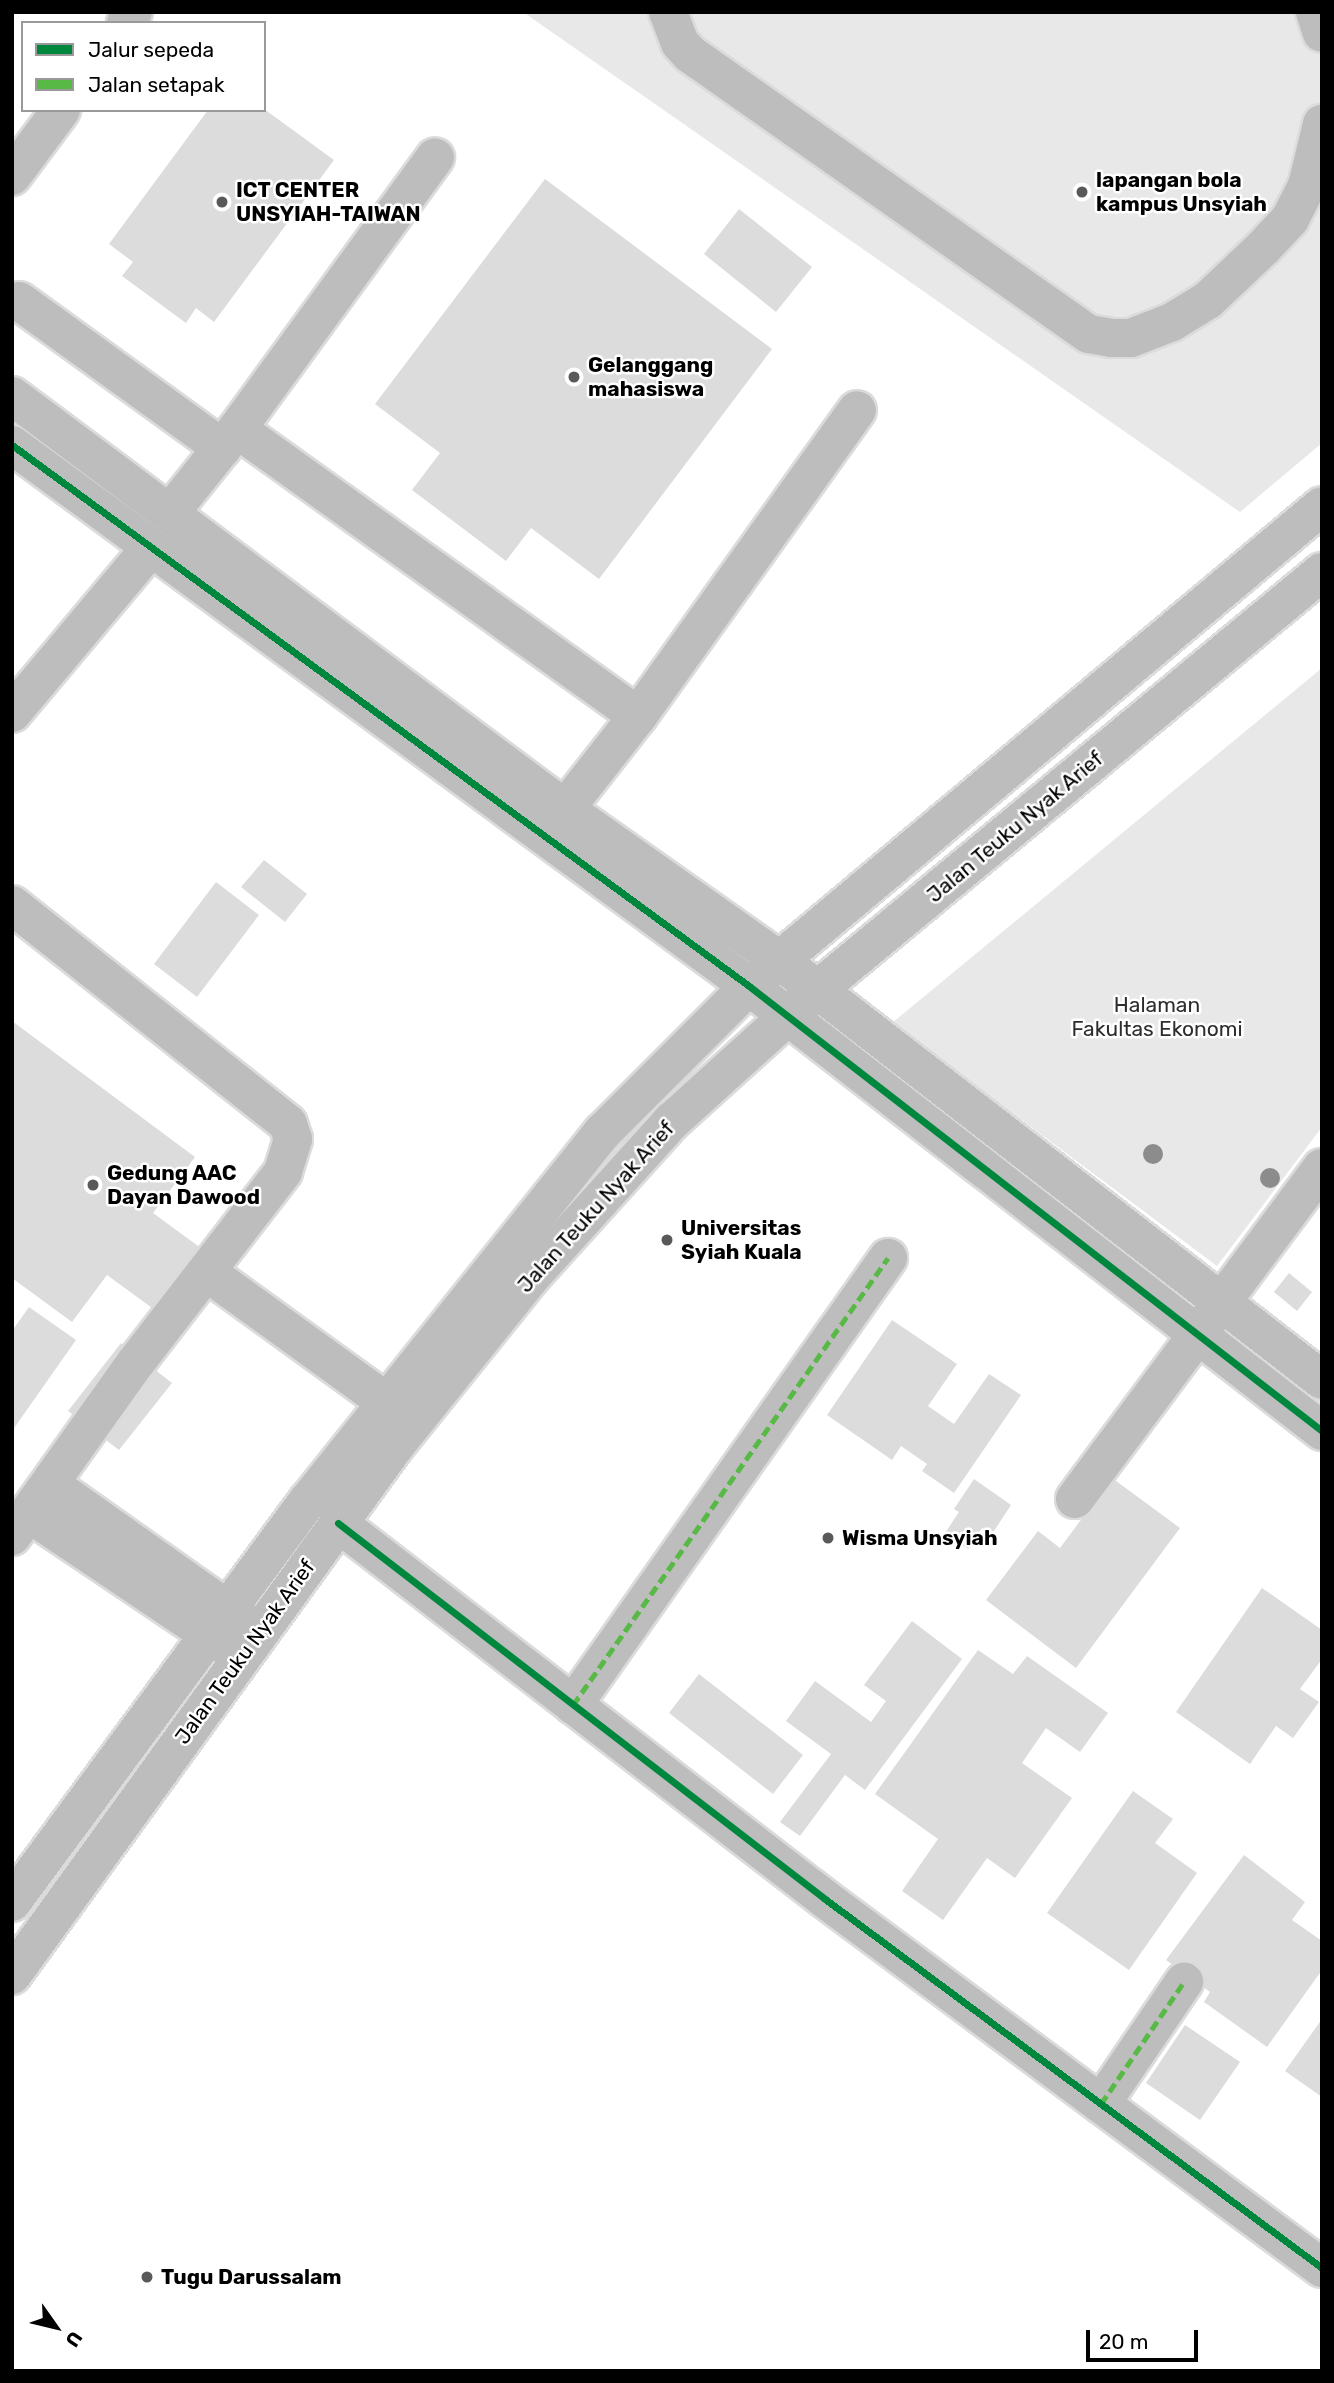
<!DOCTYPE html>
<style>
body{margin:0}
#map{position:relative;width:1334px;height:2383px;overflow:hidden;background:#fff;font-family:Rubik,sans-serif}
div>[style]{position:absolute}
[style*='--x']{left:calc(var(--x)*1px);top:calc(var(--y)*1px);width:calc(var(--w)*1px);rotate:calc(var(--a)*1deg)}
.green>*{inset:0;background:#e8e8e8}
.building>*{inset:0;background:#dcdcdc}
.roads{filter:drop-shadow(2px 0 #dbdbdb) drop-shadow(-2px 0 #dbdbdb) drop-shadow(0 2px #dbdbdb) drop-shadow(0 -2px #dbdbdb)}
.minor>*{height:38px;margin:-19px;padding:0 19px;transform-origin:19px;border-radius:19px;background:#bdbdbd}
.major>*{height:38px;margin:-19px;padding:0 19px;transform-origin:19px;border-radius:19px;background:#bdbdbd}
.quiet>*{height:5px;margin-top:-2.5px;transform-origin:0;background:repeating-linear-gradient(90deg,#58b947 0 10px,transparent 0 15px)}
.cycleway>*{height:7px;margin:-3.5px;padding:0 3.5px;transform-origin:3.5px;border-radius:3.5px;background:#00873e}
.trees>*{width:20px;height:20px;margin:-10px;border-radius:50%;background:#8c8c8c}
.dots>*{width:19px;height:19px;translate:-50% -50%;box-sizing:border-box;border:4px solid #fff;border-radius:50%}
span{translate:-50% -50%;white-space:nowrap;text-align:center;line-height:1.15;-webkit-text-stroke:5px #fff;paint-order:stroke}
.poi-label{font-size:21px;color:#000;font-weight:700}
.left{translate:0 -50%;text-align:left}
.street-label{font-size:21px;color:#000}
.park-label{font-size:21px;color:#2d2d2d}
.frame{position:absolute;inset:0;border:14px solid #000;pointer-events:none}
.legend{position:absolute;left:21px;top:21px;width:245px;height:91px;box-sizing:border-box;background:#fff;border:2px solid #999;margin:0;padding:9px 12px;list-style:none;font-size:21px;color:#000}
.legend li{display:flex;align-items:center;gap:14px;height:35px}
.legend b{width:35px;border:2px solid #999}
.north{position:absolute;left:21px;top:2292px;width:70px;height:70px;-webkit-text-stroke:5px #fff;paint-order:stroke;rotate:124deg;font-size:19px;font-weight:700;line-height:28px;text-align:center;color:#000}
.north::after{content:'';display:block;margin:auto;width:24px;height:32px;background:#000;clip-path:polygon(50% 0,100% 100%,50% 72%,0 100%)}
.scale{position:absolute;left:1086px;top:2330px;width:112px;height:32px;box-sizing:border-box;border:4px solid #000;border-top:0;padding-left:9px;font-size:21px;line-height:24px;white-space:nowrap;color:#000;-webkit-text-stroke:5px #fff;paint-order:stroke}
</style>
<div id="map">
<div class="green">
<i style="clip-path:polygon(523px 12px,1322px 12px,1322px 443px,1240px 512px)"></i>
<i style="clip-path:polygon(1322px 668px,1322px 1127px,1217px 1266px,892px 1023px)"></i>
</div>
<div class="building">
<i style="clip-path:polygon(264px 109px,334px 160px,214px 322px,196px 308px,186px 323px,122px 276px,133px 262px,109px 244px,208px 110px)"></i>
<i style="clip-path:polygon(545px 179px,772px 349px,599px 579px,531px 528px,506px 561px,412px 490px,440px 453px,375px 404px)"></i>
<i style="clip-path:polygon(739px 209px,812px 267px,776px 312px,704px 254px)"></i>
<i style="clip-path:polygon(264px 860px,307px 894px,285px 922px,241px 887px)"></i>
<i style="clip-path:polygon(216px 882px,259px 915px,197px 997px,154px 964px)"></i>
<i style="clip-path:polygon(12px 1021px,195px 1157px,153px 1213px,205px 1251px,159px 1313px,107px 1275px,72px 1322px,12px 1278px)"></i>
<i style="clip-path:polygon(1289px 1273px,1312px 1292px,1297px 1311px,1274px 1292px)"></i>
<i style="clip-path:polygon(29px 1307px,76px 1340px,12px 1431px,12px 1331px)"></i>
<i style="clip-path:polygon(892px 1320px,957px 1364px,928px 1406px,954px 1424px,989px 1374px,1021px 1395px,954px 1493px,922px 1471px,927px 1464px,901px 1446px,892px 1460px,827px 1415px)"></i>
<i style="clip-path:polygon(121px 1343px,172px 1383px,119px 1450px,68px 1411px)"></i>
<i style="clip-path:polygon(1112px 1478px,1180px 1528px,1076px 1668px,986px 1600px,1038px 1531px,1060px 1548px)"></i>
<i style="clip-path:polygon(974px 1479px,1011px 1505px,992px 1534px,982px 1528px,968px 1549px,945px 1533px,959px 1512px,954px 1509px)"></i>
<i style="clip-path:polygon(1262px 1588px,1322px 1630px,1322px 1659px,1300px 1689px,1319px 1702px,1293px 1738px,1276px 1726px,1250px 1764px,1176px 1712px)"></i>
<i style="clip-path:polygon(912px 1621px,962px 1659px,865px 1790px,845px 1775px,800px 1836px,780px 1822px,831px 1754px,786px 1721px,815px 1681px,871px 1722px,886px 1701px,864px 1685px)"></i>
<i style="clip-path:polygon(978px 1650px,1013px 1674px,1027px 1656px,1108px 1713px,1080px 1752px,1046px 1728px,1022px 1763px,1072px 1798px,1015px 1878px,987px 1858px,943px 1920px,902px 1891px,938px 1839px,875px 1794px)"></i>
<i style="clip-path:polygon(699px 1674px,803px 1755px,773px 1794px,669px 1713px)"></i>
<i style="clip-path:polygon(1133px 1791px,1173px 1819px,1155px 1843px,1197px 1873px,1129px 1970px,1047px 1913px)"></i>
<i style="clip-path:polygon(1244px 1855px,1305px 1902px,1292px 1920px,1322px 1941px,1322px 1970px,1267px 2047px,1204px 2002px,1210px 1992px,1166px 1960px)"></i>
<i style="clip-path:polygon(1322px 2019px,1322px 2097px,1285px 2071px)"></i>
<i style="clip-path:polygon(1185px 2025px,1240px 2062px,1200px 2120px,1146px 2083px)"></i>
</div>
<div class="roads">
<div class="minor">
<i style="--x:668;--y:12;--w:33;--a:69"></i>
<i style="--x:680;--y:43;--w:15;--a:48"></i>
<i style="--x:690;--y:54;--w:487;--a:35.1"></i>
<i style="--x:1089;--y:334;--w:22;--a:10"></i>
<i style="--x:1111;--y:338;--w:20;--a:0"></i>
<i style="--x:1131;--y:338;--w:44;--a:-21.3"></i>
<i style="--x:1172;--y:322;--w:42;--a:-31.4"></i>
<i style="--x:1208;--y:300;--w:76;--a:-43.4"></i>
<i style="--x:1263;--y:248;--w:40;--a:-47"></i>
<i style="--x:1290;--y:219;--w:37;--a:-63"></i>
<i style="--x:1307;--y:186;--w:64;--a:-76.4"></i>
<i style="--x:1315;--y:12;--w:22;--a:72"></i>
<i style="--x:126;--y:23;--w:13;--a:-58"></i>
<i style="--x:12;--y:176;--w:82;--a:-53.4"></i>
<i style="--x:19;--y:301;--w:251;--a:35.9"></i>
<i style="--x:12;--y:396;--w:690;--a:36.75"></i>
<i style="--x:565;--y:809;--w:262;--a:35.2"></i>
<i style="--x:779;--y:960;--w:686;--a:37.72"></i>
<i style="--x:237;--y:429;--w:493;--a:35.6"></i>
<i style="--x:12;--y:445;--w:914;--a:36.28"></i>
<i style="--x:749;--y:986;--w:726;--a:37.83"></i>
<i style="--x:170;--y:513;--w:107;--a:-51.4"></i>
<i style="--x:237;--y:429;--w:336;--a:-53.9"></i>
<i style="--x:12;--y:713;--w:213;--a:-50"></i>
<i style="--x:565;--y:809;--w:118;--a:-51.9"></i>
<i style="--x:638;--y:716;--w:376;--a:-54.4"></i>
<i style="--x:12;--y:905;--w:352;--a:38.4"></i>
<i style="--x:288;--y:1124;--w:16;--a:72"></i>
<i style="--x:293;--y:1139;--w:34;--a:107"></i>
<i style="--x:283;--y:1172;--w:240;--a:127.7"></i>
<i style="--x:136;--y:1362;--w:214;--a:125.5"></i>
<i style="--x:208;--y:1273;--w:220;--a:35.9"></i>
<i style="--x:50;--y:1484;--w:251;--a:35.3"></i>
<i style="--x:1075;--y:1499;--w:413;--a:-53.3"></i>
<i style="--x:30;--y:1514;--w:249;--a:33.9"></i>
<i style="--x:338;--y:1523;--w:615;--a:37.67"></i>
<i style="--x:825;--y:1899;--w:619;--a:36.59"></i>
<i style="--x:573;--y:1705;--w:547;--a:-54.83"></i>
<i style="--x:1101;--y:2104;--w:148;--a:-55.8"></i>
</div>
<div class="major">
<i style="--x:12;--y:1902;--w:498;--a:-53.6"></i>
<i style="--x:308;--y:1501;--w:472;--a:-51.4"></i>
<i style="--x:603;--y:1132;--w:206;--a:-45"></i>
<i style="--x:749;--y:986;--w:747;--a:-39.95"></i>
<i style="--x:12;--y:1975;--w:653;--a:-54.1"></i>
<i style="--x:395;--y:1446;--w:216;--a:-51.2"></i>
<i style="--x:530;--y:1278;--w:212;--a:-47.9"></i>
<i style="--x:672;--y:1121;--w:194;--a:-42.1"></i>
<i style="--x:816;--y:991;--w:657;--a:-39.63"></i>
</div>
</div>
<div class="quiet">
<i style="--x:573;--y:1705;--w:547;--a:-54.83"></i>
<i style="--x:1101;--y:2104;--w:148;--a:-55.8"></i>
</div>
<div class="cycleway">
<i style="--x:12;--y:445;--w:914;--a:36.28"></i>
<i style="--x:749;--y:986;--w:726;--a:37.83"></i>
<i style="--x:338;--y:1523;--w:615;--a:37.67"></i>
<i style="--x:825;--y:1899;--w:619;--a:36.59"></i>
</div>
<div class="trees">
<i style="left:1153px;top:1154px"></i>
<i style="left:1270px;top:1178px"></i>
</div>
<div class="dots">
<i style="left:1082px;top:192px;background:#595959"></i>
<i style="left:222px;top:202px;background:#595959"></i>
<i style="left:574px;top:377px;background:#595959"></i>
<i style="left:93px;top:1185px;background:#595959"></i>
<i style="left:667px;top:1240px;background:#595959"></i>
<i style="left:828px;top:1538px;background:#595959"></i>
<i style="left:147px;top:2277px;background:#595959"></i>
</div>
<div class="poi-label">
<span class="left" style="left:1096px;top:192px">lapangan bola<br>kampus Unsyiah</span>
<span class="left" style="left:236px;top:202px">ICT CENTER<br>UNSYIAH-TAIWAN</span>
<span class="left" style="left:588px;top:377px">Gelanggang<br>mahasiswa</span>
<span class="left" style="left:107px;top:1185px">Gedung AAC<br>Dayan Dawood</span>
<span class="left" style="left:681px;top:1240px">Universitas<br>Syiah Kuala</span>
<span class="left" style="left:842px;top:1538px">Wisma Unsyiah</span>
<span class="left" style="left:161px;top:2277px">Tugu Darussalam</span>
</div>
<div class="street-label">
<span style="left:1015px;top:827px;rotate:-40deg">Jalan Teuku Nyak Arief</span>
<span style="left:596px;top:1207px;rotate:-48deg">Jalan Teuku Nyak Arief</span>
<span style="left:245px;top:1652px;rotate:-54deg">Jalan Teuku Nyak Arief</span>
</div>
<div class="park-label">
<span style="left:1157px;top:1017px">Halaman<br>Fakultas Ekonomi</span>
</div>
<div class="frame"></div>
<ul class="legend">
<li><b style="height:9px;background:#00873e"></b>Jalur sepeda</li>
<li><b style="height:9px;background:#58b947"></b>Jalan setapak</li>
</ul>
<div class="north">U</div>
<div class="scale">20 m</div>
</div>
